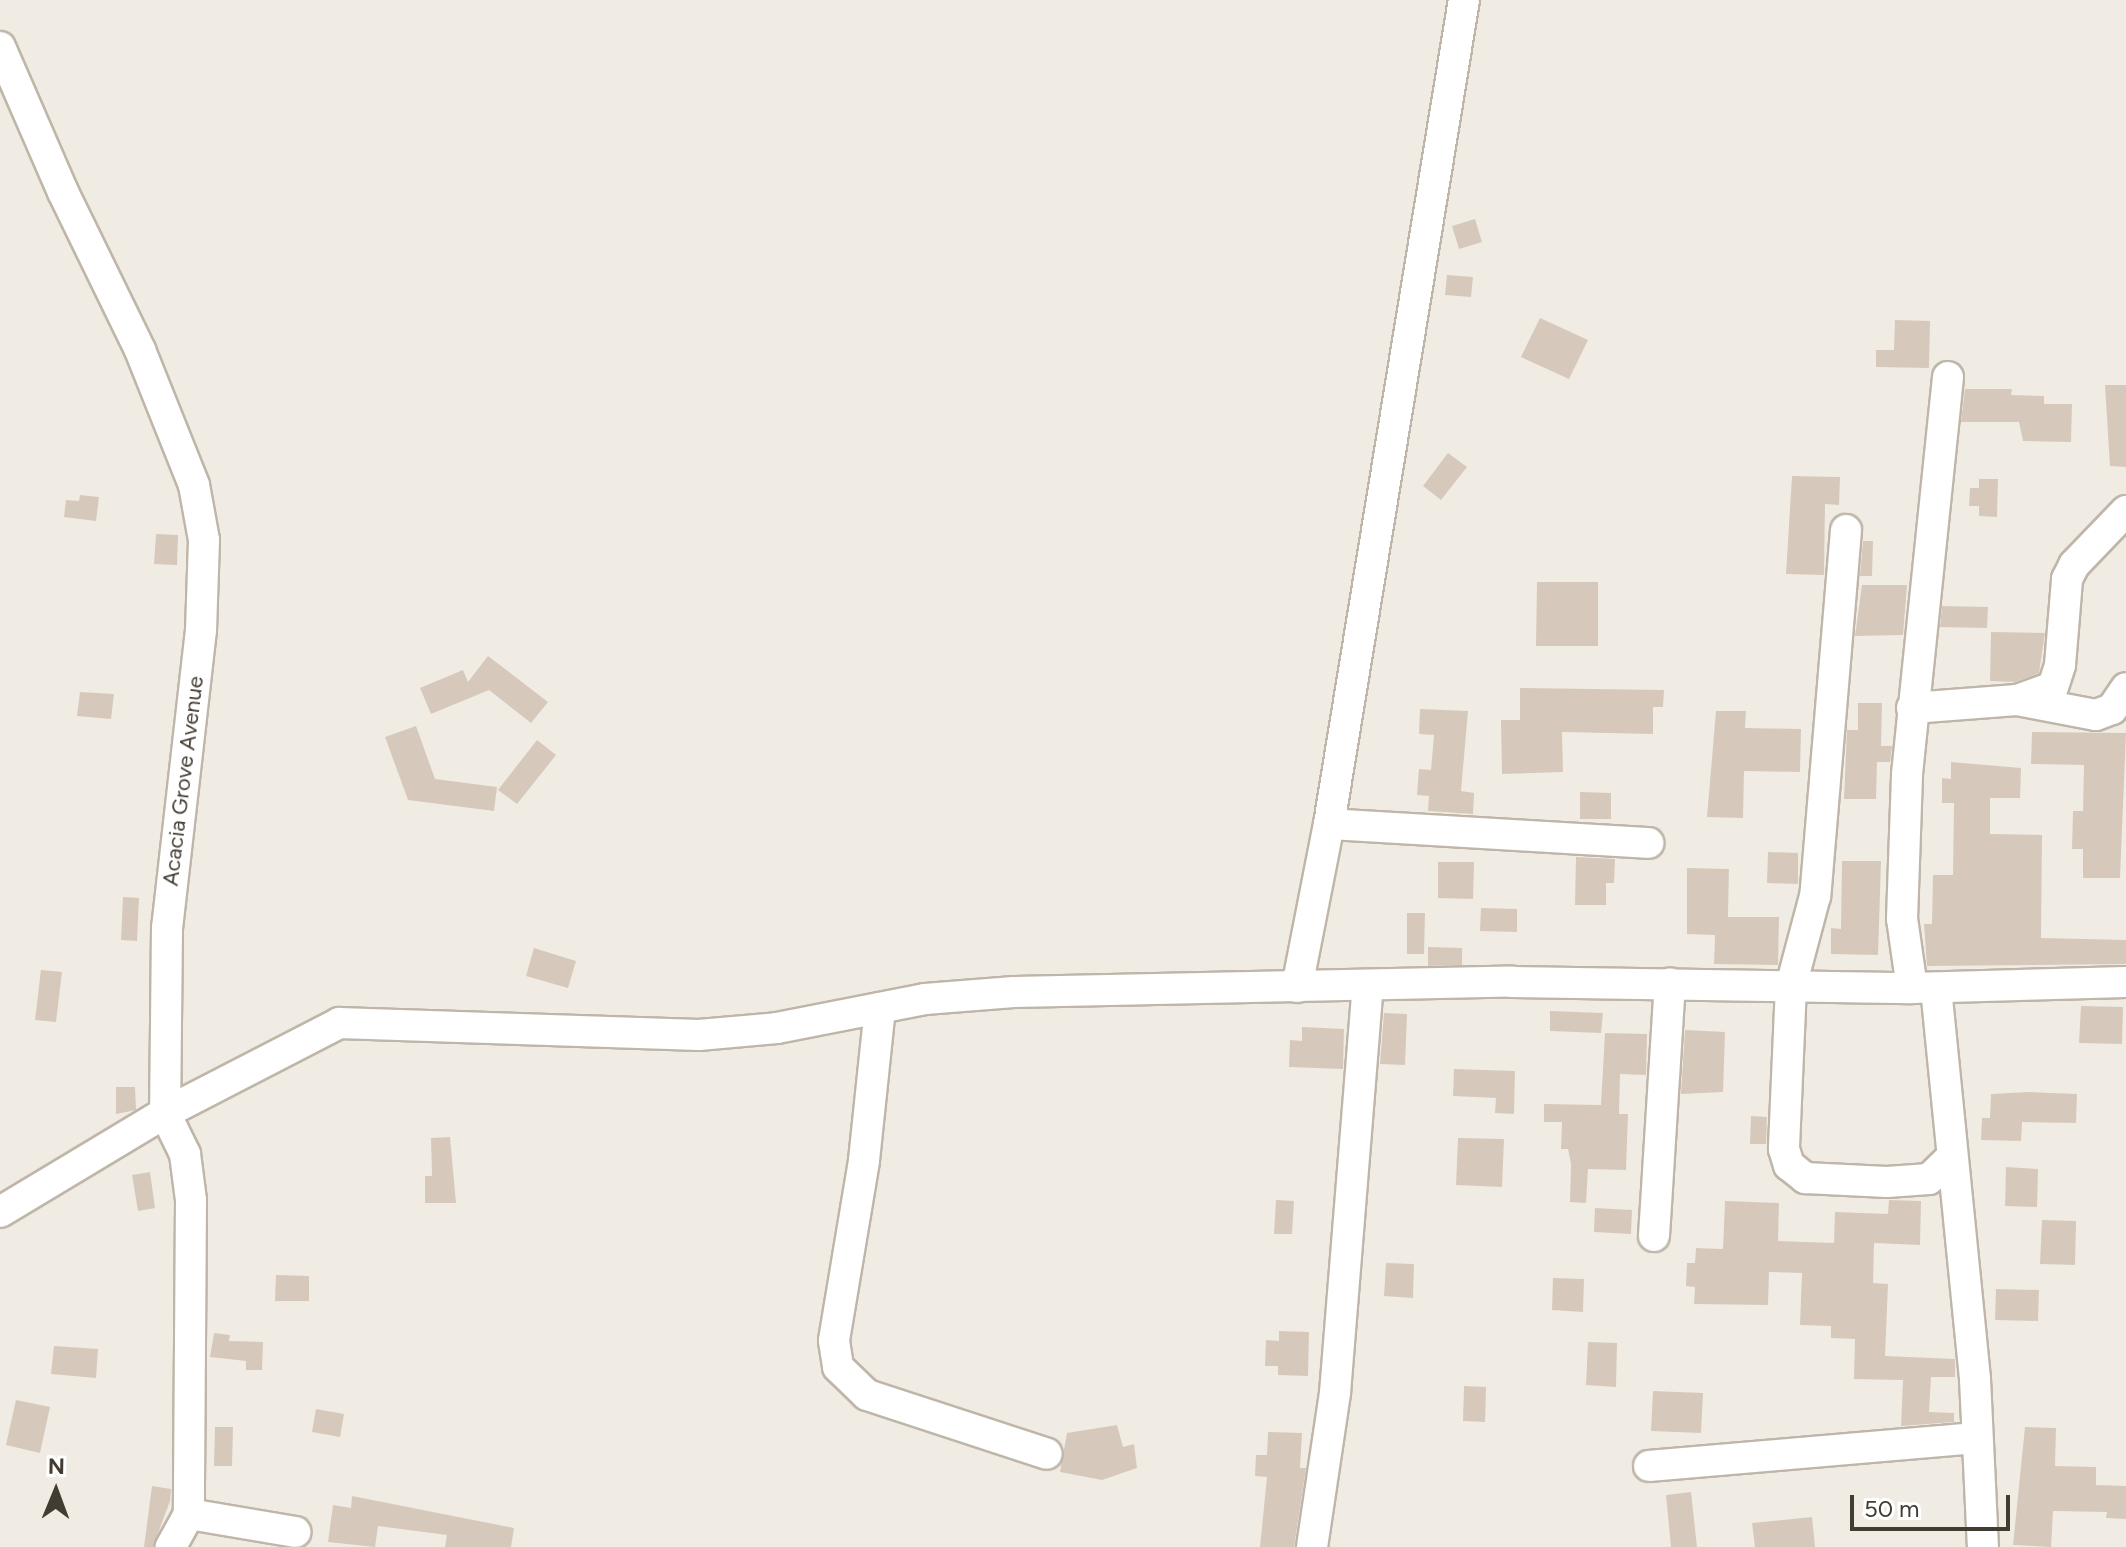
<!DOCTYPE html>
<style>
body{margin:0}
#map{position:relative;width:2126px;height:1547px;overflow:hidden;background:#f1ece3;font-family:Figtree,sans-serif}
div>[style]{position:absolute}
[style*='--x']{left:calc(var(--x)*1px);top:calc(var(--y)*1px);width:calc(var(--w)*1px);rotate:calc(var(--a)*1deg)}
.building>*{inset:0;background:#d6c9bb}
.roads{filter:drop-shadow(2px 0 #bfb6a9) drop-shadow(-2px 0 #bfb6a9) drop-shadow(0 2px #bfb6a9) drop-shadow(0 -2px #bfb6a9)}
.minor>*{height:30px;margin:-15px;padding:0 15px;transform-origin:15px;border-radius:15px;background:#fff}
span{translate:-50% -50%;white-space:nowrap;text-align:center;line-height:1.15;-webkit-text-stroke:6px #fff;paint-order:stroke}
.street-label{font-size:22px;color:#433c33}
.north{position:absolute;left:16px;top:1451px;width:80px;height:80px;-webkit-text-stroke:6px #fff;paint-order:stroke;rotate:1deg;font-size:22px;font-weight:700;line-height:32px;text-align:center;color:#433c33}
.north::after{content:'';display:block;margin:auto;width:28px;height:36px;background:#433c33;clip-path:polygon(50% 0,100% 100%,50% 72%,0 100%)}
.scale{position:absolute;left:1850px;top:1495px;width:160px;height:36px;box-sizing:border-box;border:4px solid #433c33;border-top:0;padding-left:10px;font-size:24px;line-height:28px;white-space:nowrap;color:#433c33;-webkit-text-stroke:6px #fff;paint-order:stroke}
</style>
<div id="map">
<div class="building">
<i style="clip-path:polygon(1475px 219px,1482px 242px,1459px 249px,1452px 226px)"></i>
<i style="clip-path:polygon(1447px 275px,1473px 277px,1471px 297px,1445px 295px)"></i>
<i style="clip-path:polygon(1540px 318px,1588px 340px,1569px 379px,1521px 357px)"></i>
<i style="clip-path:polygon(1895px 320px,1930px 321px,1929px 368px,1876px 367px,1876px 350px,1894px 350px)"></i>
<i style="clip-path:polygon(2105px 385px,2126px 385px,2126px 467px,2110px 466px)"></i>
<i style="clip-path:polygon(1965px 389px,2012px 389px,2011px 395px,2044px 396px,2044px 404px,2072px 404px,2071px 442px,2023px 441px,2019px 422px,1961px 422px)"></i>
<i style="clip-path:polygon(1448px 453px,1467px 467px,1441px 500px,1423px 486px)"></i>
<i style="clip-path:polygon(1792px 476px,1840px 477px,1839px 505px,1825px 504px,1824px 575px,1786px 574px)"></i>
<i style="clip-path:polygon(1979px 479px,1998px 479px,1997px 517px,1979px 516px,1979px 506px,1969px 506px,1970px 488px,1979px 488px)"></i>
<i style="clip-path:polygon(80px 495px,99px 497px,96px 521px,64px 517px,66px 500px,79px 501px)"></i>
<i style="clip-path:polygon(156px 534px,178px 535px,177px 565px,154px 564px)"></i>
<i style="clip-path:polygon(1863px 541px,1873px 541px,1872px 576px,1860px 576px)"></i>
<i style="clip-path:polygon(1537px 582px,1598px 582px,1598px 646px,1536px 646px)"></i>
<i style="clip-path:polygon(1862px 585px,1907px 585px,1903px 635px,1855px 636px)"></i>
<i style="clip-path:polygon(1942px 606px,1988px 607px,1987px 628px,1940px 627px)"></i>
<i style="clip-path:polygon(1991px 632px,2045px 633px,2039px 673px,2015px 682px,1990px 681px)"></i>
<i style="clip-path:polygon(488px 656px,548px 702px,531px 723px,489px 690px,431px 714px,420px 688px,463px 670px,468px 682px)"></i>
<i style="clip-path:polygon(1520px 688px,1664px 690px,1663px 707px,1653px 707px,1653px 734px,1562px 732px,1563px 772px,1502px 774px,1501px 720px,1520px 720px)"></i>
<i style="clip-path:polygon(80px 692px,114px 694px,111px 719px,77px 716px)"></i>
<i style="clip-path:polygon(1858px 703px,1882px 703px,1881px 746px,1892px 746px,1890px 762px,1877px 762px,1876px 799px,1844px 799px,1847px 730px,1858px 730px)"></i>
<i style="clip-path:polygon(1420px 709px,1468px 711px,1461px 791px,1474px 793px,1473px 814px,1428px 811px,1429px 796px,1417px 795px,1419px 769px,1431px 770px,1434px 735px,1419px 734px)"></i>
<i style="clip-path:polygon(1716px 711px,1746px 711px,1745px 728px,1801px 729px,1800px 772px,1744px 771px,1743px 818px,1707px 817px)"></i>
<i style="clip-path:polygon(416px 726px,435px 779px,497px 787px,494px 811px,408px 800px,385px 737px)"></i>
<i style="clip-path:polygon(2032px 732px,2126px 733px,2120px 878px,2083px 878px,2083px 849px,2072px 849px,2073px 811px,2083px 811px,2084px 765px,2031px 764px)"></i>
<i style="clip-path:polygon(537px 740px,556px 755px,517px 804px,498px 790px)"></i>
<i style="clip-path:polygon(1951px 762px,2021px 768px,2020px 798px,1990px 798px,1990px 834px,2042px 835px,2041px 938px,2126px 940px,2126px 964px,1927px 966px,1924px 924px,1932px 924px,1933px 875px,1953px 875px,1954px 803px,1942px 803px,1942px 778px,1951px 779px)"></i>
<i style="clip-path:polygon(1580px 792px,1611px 793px,1611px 819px,1580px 819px)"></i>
<i style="clip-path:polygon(1768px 852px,1798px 853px,1798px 884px,1767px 883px)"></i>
<i style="clip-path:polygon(1576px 857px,1615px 859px,1614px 883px,1606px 883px,1606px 905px,1575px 905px)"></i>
<i style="clip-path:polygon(1842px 861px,1881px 861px,1878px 955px,1831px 954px,1831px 928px,1841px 929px)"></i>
<i style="clip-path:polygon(1438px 862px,1474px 862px,1473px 899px,1438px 898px)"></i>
<i style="clip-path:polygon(1687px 868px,1729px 869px,1728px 917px,1779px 917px,1778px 965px,1714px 964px,1715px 935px,1687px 934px)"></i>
<i style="clip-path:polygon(123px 897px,139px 898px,137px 941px,121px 940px)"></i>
<i style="clip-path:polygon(1481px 908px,1517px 909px,1517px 932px,1480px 931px)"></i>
<i style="clip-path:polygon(1407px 913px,1425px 913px,1424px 954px,1407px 954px)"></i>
<i style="clip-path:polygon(1428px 947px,1462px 948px,1462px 965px,1428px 966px)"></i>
<i style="clip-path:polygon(534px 948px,576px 961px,568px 988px,526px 976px)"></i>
<i style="clip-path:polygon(41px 970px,62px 972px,56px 1022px,35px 1020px)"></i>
<i style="clip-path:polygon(2081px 1006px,2123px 1007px,2122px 1044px,2079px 1043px)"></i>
<i style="clip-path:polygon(1550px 1011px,1603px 1013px,1601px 1033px,1550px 1031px)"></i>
<i style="clip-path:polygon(1384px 1013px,1407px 1014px,1405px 1065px,1380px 1064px)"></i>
<i style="clip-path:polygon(1302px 1027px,1344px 1029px,1343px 1069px,1289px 1067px,1290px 1040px,1302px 1041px)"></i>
<i style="clip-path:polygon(1685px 1030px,1725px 1032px,1723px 1092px,1681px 1094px)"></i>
<i style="clip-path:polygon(1605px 1033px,1647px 1034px,1646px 1075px,1620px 1074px,1619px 1114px,1628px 1114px,1626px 1170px,1588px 1169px,1586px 1203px,1570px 1202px,1571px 1164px,1568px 1149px,1561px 1149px,1562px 1122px,1544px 1122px,1544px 1104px,1601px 1105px)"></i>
<i style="clip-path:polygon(1454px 1069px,1515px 1071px,1514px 1114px,1495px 1113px,1496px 1098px,1453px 1096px)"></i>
<i style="clip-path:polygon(116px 1087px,135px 1087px,136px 1110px,116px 1114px)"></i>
<i style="clip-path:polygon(2029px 1092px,2077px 1094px,2076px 1123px,2022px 1122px,2021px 1141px,1981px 1140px,1982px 1118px,1990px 1118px,1991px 1094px)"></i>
<i style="clip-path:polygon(1751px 1116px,1767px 1117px,1766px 1144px,1750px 1144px)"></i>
<i style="clip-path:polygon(450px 1137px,456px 1203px,425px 1203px,425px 1176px,432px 1176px,431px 1138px)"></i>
<i style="clip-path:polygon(1458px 1138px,1504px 1139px,1502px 1187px,1456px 1185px)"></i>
<i style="clip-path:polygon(2006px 1167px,2038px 1169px,2037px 1207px,2005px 1206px)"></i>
<i style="clip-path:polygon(150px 1172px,155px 1208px,138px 1211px,132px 1175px)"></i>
<i style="clip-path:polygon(1276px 1200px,1294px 1201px,1292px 1234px,1274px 1234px)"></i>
<i style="clip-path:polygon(1889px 1200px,1921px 1201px,1920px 1245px,1874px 1243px,1873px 1283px,1888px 1284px,1885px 1356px,1955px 1359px,1955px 1377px,1931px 1377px,1929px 1412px,1954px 1413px,1954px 1422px,1901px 1426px,1903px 1380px,1854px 1379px,1855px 1339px,1831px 1338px,1831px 1326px,1800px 1325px,1802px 1273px,1769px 1272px,1768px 1305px,1694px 1304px,1695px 1287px,1686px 1286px,1687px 1263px,1695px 1263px,1696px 1248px,1723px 1249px,1725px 1201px,1779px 1203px,1778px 1241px,1834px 1243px,1835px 1212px,1888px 1214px)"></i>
<i style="clip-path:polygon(1595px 1208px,1632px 1210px,1631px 1234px,1594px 1232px)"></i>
<i style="clip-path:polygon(2042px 1220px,2076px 1221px,2075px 1265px,2040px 1264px)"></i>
<i style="clip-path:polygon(1386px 1263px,1414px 1264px,1413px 1298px,1384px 1296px)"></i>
<i style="clip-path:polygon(276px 1275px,309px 1276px,309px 1301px,275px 1301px)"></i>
<i style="clip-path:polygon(1553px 1278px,1584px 1279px,1583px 1312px,1552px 1310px)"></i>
<i style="clip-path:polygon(1996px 1289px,2039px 1290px,2038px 1321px,1995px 1320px)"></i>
<i style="clip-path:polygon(1279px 1331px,1309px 1332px,1308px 1376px,1278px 1375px,1278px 1366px,1265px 1366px,1266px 1340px,1279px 1341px)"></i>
<i style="clip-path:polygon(214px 1333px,230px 1335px,229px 1341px,263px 1342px,262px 1370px,246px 1370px,246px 1361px,210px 1357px)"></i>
<i style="clip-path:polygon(1588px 1342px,1617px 1343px,1616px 1387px,1586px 1385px)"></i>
<i style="clip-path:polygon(54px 1346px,98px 1349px,96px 1378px,51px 1374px)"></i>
<i style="clip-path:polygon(1464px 1386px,1486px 1387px,1485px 1422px,1463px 1421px)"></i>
<i style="clip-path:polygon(1653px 1391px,1703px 1393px,1701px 1433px,1651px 1431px)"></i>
<i style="clip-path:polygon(16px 1400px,50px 1407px,40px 1453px,6px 1445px)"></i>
<i style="clip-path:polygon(316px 1409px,344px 1414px,340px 1437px,312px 1432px)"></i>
<i style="clip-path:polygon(1117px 1425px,1123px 1447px,1134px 1444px,1137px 1468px,1102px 1480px,1060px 1472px,1067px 1433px)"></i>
<i style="clip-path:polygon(215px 1427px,233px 1427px,232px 1466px,214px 1466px)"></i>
<i style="clip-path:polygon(2025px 1427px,2056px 1428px,2055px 1466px,2096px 1467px,2096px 1485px,2126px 1486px,2126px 1519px,2106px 1518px,2107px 1512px,2053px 1511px,2051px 1547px,2013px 1545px)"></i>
<i style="clip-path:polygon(1268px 1432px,1302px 1433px,1300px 1468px,1306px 1468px,1294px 1547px,1260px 1547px,1267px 1477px,1255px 1476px,1256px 1455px,1267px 1455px)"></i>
<i style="clip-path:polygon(152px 1486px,171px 1489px,170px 1501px,153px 1547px,144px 1547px)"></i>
<i style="clip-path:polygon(1691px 1492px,1697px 1547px,1671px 1547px,1666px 1495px)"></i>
<i style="clip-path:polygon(352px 1496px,514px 1528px,511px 1547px,445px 1547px,447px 1535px,378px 1526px,375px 1547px,328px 1542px,333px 1505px,351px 1508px)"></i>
<i style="clip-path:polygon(1812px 1517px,1815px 1547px,1755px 1547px,1752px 1523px)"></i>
</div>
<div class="roads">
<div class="minor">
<i style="--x:0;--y:47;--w:158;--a:66.5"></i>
<i style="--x:63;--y:192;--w:176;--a:64"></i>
<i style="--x:140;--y:350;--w:145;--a:68.2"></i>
<i style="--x:194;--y:485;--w:56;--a:79.7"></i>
<i style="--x:204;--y:540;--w:90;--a:91.9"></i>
<i style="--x:201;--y:630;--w:300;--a:96.5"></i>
<i style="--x:167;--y:928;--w:185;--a:90.6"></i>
<i style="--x:165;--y:1113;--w:46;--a:64"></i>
<i style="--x:185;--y:1154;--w:46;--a:82.6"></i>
<i style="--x:191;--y:1200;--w:314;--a:90.4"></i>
<i style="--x:189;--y:1514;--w:38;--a:119"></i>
<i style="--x:1846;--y:530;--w:367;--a:94.8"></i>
<i style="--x:1815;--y:896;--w:93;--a:104.9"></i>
<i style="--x:1791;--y:986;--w:163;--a:92.5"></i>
<i style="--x:1784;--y:1149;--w:17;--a:73"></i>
<i style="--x:1789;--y:1165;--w:21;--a:39"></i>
<i style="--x:1805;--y:1178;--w:82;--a:2.8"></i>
<i style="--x:1887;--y:1182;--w:42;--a:-4.1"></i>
<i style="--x:1929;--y:1179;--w:30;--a:-44"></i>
<i style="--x:2017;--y:700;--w:80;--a:10.8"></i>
<i style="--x:2096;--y:715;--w:17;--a:-21"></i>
<i style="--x:2112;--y:709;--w:25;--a:-56"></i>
<i style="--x:1912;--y:708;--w:105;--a:-4.4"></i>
<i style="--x:2017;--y:700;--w:38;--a:-20"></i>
<i style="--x:2053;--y:687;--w:23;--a:-72"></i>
<i style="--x:2060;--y:665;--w:86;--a:-85.3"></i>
<i style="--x:2067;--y:579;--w:16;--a:-63"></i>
<i style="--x:2074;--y:565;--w:75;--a:-46.1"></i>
<i style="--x:1329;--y:824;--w:320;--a:3.4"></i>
<i style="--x:1297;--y:987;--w:166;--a:-78.9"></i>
<i style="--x:1329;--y:824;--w:835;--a:-80.7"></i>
<i style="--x:1912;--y:988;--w:70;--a:-98.2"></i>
<i style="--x:1902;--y:919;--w:145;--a:-88"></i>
<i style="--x:1907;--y:774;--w:399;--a:-84.1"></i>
<i style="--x:1936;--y:988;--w:393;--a:84.3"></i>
<i style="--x:1975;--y:1379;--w:168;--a:87.3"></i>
<i style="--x:880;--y:1008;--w:154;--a:96"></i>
<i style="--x:864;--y:1161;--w:182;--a:99.5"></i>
<i style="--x:834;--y:1341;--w:26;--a:81"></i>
<i style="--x:838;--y:1367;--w:40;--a:44"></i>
<i style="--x:867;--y:1395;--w:189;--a:18.1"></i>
<i style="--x:0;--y:1212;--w:192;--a:-31"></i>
<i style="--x:165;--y:1113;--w:196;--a:-27.3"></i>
<i style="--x:339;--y:1023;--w:360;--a:1.9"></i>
<i style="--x:699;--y:1035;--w:78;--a:-5.1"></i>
<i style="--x:777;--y:1028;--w:151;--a:-11.1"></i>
<i style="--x:925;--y:999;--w:89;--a:-4.5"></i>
<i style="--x:1014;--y:992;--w:498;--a:-1.2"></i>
<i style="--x:1512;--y:982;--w:400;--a:0.9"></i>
<i style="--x:1912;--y:988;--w:214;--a:-1.6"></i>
<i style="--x:1654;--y:1236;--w:253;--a:-86.4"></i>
<i style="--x:1649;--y:1466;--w:328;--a:-4.9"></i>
<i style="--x:189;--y:1514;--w:108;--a:9.6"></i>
<i style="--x:1312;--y:1547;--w:156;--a:-81.5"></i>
<i style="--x:1335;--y:1393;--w:409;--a:-85.4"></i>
</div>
</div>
<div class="street-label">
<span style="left:183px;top:781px;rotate:-83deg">Acacia Grove Avenue</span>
</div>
<div class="north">N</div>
<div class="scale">50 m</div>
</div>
